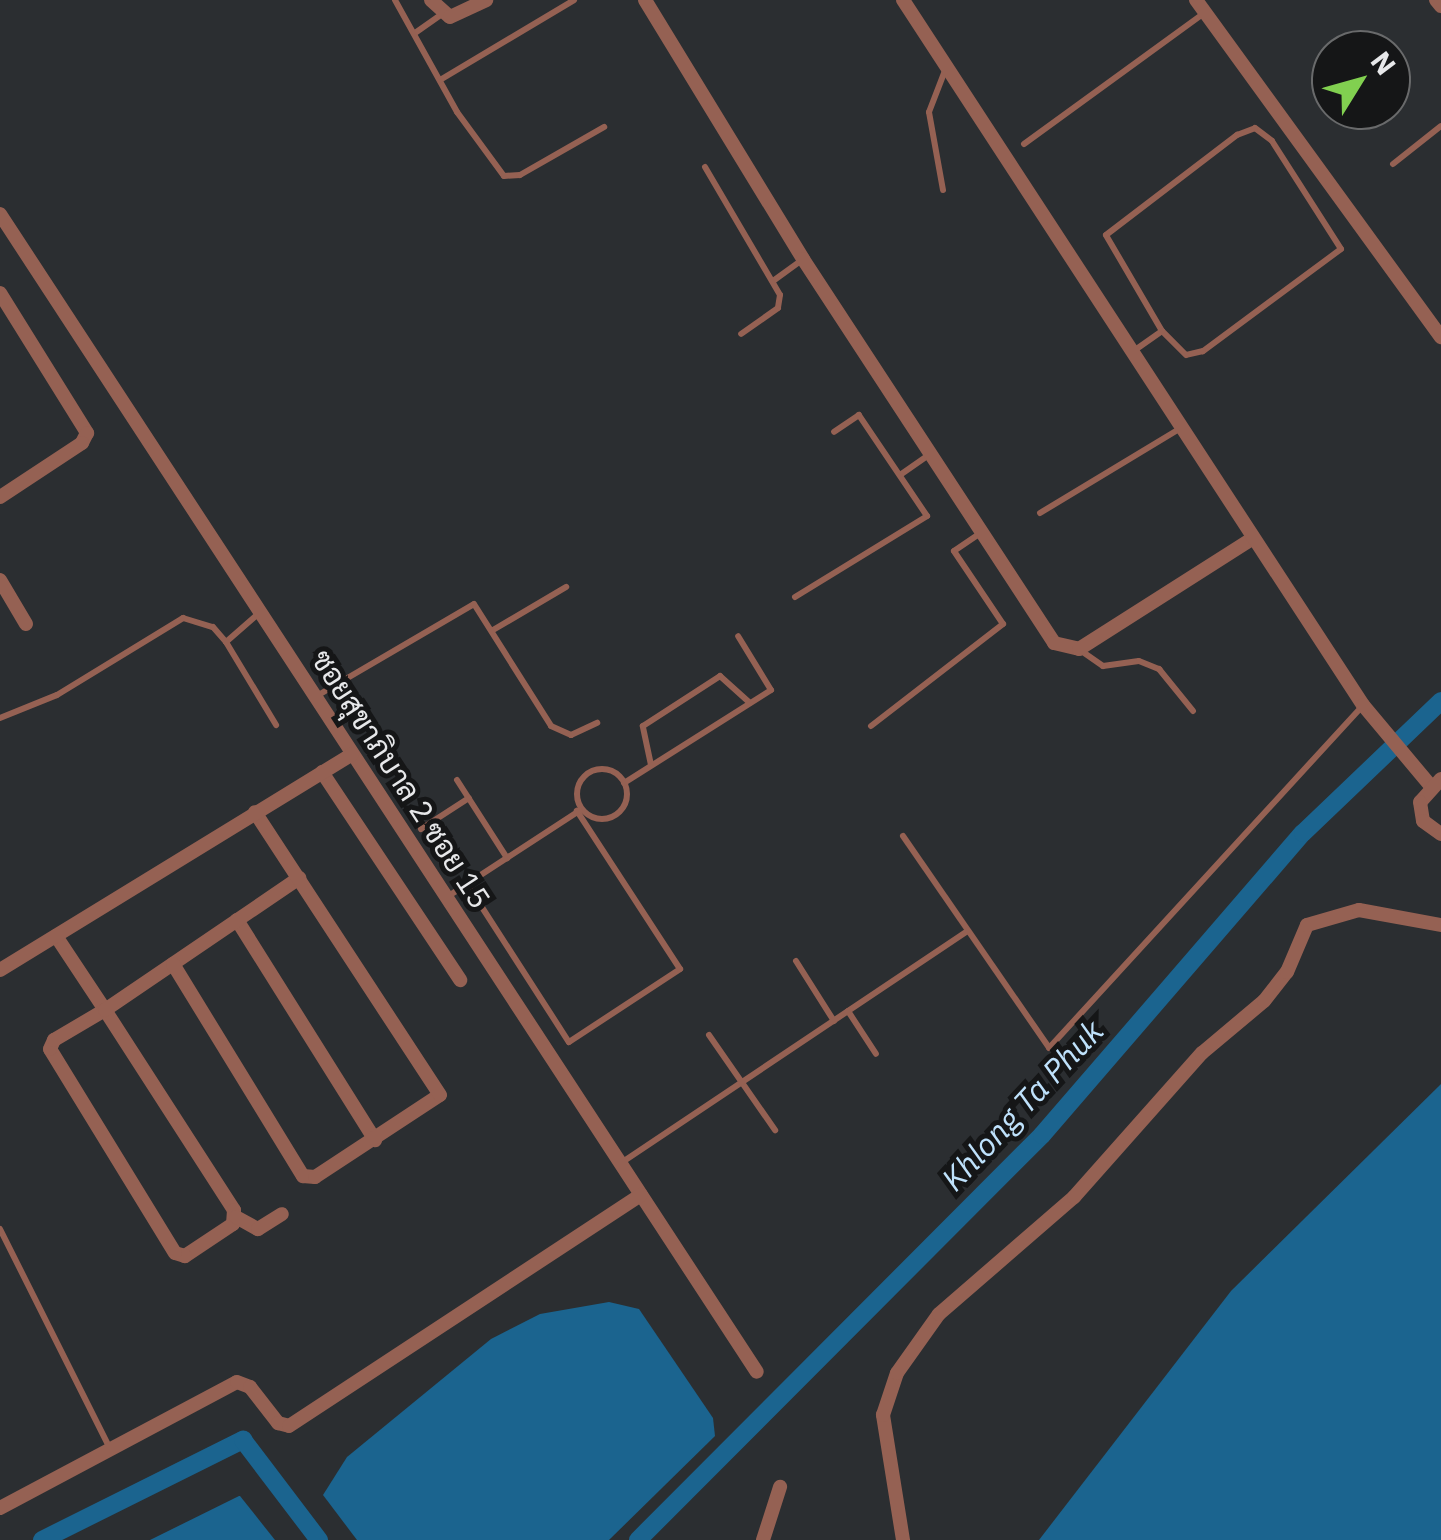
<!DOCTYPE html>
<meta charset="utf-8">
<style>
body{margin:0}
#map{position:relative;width:1441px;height:1540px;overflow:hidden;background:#2b2e31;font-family:"IBM Plex Sans",Sarabun,sans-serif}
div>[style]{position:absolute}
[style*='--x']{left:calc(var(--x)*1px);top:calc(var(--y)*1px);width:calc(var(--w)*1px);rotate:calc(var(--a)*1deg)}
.water>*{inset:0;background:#1b648f}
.canal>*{height:18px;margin:-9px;padding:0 9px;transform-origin:9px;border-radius:9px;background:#1b648f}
.lane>*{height:6px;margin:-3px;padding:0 3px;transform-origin:3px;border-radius:3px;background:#956153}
.lane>.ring{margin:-3px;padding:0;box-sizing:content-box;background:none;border:6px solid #956153;border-radius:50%}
.street>*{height:14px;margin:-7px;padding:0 7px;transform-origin:7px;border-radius:7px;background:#956153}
span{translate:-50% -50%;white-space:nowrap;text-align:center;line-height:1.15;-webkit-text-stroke:10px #151617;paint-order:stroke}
.street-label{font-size:30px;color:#e7e8ea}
.water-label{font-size:32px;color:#bfe2fc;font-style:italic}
.north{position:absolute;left:1311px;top:30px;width:100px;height:100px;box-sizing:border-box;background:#151617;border:2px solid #696a6b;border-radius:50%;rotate:53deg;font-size:28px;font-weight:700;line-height:40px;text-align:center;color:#e7e8ea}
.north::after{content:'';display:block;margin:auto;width:35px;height:45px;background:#81d050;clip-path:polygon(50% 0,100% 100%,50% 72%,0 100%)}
</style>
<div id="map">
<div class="water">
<i style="clip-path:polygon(1441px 1084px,1441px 1540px,1039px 1540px,1231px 1291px)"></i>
<i style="clip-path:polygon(609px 1302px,639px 1309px,713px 1418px,715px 1436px,609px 1540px,357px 1540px,323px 1495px,347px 1457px,491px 1339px,540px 1314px)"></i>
<i style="clip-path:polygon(240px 1496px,275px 1540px,150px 1540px,239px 1496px)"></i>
</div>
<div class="canal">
<i style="--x:42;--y:1540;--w:225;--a:-26.5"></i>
<i style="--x:243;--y:1440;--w:126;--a:52.8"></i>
<i style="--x:638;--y:1540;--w:572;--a:-45.07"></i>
<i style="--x:1042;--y:1135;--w:399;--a:-49.2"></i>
<i style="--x:1303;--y:833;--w:191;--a:-43.7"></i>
</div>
<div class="lane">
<i style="--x:395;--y:0;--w:128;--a:61"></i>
<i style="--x:457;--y:112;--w:79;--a:53.7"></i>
<i style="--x:504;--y:176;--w:16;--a:-4"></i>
<i style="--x:520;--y:175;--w:97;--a:-29.7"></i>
<i style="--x:415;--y:33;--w:33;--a:-35"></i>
<i style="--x:440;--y:80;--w:156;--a:-30.8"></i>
<i style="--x:1255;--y:128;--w:21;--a:37"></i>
<i style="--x:1272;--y:141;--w:128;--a:57.4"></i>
<i style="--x:1341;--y:249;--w:172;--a:143.5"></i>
<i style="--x:1203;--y:351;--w:17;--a:167"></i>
<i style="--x:1186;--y:355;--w:34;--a:-135"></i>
<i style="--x:1162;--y:331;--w:111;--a:-120.3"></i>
<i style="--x:1106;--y:235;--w:165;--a:-37.4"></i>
<i style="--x:1237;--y:135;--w:19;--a:-21"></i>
<i style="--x:1024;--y:144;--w:223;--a:-36"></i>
<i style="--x:1393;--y:164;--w:61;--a:-38.4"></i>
<i style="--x:705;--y:167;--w:148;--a:59.6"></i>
<i style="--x:780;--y:295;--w:13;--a:99"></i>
<i style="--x:778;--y:308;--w:45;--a:144.9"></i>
<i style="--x:943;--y:190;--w:79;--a:-100.2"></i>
<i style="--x:929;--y:112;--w:47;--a:-68.9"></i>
<i style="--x:773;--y:281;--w:36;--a:-36"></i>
<i style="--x:1135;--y:350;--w:33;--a:-35"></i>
<i style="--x:900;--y:475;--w:35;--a:-35"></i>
<i style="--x:1040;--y:513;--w:165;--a:-31.1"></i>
<i style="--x:795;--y:597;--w:155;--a:-31.5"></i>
<i style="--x:927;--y:516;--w:122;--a:-124"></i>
<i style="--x:859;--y:415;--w:30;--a:146"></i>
<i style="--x:493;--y:630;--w:85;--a:-30.5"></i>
<i style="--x:226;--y:642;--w:43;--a:-41.2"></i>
<i style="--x:1080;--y:650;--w:28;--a:35"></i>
<i style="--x:1103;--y:666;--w:36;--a:-8"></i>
<i style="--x:1139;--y:661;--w:22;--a:22"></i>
<i style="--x:1159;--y:669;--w:54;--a:51"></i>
<i style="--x:315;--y:697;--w:184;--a:-30.3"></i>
<i style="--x:474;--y:604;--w:144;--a:57.7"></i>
<i style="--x:551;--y:726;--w:22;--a:24"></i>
<i style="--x:571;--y:735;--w:29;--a:-25"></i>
<i style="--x:0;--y:718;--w:61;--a:-22"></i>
<i style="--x:57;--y:695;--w:148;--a:-31.4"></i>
<i style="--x:183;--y:618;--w:31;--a:17"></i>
<i style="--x:213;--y:627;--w:20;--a:49"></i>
<i style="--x:226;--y:642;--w:97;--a:58.9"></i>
<i style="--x:871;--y:726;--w:167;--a:-37.7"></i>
<i style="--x:1003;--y:624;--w:88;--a:-123.9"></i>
<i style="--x:954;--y:551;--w:32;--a:-34"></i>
<i style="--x:651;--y:765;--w:40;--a:-102"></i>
<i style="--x:643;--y:726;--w:92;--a:-33"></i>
<i style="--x:720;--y:676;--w:40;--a:42"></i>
<i class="ring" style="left:577px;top:769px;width:44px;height:44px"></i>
<i style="--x:457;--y:780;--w:93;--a:57.3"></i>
<i style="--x:624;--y:783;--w:174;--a:-32.3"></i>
<i style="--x:771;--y:690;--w:63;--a:-121.4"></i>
<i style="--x:421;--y:829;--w:57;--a:-32.9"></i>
<i style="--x:903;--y:836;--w:257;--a:55.4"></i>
<i style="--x:1049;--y:1048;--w:464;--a:-47.5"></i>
<i style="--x:467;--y:884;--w:188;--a:57.2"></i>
<i style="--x:569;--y:1042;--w:133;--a:-33.3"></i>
<i style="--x:680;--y:969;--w:189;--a:-123.1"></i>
<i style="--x:447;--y:897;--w:158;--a:-33.1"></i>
<i style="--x:796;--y:961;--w:71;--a:57.7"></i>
<i style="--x:848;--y:1011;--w:51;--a:56.9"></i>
<i style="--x:709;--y:1035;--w:116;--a:55.2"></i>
<i style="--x:621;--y:1163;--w:417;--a:-33.8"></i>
<i style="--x:0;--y:1229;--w:244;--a:63.4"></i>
</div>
<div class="street">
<i style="--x:431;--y:0;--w:25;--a:42"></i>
<i style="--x:450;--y:17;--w:40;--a:-25"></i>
<i style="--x:645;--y:0;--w:303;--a:58.6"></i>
<i style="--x:803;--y:259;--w:459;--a:56.8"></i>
<i style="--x:1054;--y:643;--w:26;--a:13"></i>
<i style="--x:1079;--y:649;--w:206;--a:-32.5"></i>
<i style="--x:903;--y:0;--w:842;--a:56.88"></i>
<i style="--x:1363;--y:705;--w:104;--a:50.1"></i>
<i style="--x:1196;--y:0;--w:417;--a:54"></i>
<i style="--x:1436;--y:0;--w:8;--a:50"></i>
<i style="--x:0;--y:214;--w:1383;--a:56.83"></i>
<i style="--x:0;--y:293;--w:165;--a:58.1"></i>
<i style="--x:87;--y:433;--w:11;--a:117"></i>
<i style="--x:82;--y:443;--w:98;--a:146.6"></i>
<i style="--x:0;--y:580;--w:51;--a:59.4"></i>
<i style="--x:322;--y:772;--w:250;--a:56.4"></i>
<i style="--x:1441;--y:779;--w:31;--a:132"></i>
<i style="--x:1420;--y:802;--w:19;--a:81"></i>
<i style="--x:1423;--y:821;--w:22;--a:36"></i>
<i style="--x:237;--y:920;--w:260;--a:57.9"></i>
<i style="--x:56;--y:936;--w:89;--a:56.5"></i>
<i style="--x:105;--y:1010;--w:238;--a:57.2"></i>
<i style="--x:234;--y:1210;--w:14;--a:94"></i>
<i style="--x:233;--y:1224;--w:58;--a:146.3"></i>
<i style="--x:185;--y:1256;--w:10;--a:-163"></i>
<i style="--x:175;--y:1253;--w:239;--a:-121.5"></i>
<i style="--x:50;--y:1049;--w:10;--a:-66"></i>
<i style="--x:54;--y:1040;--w:59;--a:-30.5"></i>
<i style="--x:105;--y:1010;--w:235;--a:-34.2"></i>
<i style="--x:173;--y:964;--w:249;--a:58.5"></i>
<i style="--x:303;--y:1176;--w:12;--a:5"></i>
<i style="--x:315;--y:1177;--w:149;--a:-33.3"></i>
<i style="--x:440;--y:1095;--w:338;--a:-123.2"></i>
<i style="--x:0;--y:970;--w:413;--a:-31.5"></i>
<i style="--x:236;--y:1217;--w:25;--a:29"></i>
<i style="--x:258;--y:1229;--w:28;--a:-32"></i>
<i style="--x:0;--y:1508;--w:268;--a:-28"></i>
<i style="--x:237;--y:1382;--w:14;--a:21"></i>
<i style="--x:250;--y:1387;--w:46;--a:52.1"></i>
<i style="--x:278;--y:1423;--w:11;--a:15"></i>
<i style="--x:289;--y:1426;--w:421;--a:-33.3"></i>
<i style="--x:763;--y:1540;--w:56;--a:-72.2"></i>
<i style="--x:903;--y:1540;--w:127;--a:-99.1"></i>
<i style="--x:883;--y:1415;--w:44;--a:-71.6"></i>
<i style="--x:897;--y:1373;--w:72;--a:-54.6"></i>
<i style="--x:939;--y:1314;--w:179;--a:-40.9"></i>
<i style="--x:1074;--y:1197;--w:193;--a:-48.4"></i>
<i style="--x:1202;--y:1053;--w:81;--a:-40"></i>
<i style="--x:1264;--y:1001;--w:37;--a:-52"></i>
<i style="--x:1287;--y:972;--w:51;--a:-66.9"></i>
<i style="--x:1307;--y:925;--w:54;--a:-16.1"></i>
<i style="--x:1359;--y:910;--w:83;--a:10.4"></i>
</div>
<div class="street-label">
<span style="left:401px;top:779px;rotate:57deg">ซอยสุขาภิบาล 2 ซอย 15</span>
</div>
<div class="water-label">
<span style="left:1022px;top:1105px;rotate:-47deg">Khlong Ta Phuk</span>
</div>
<div class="north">N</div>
</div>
